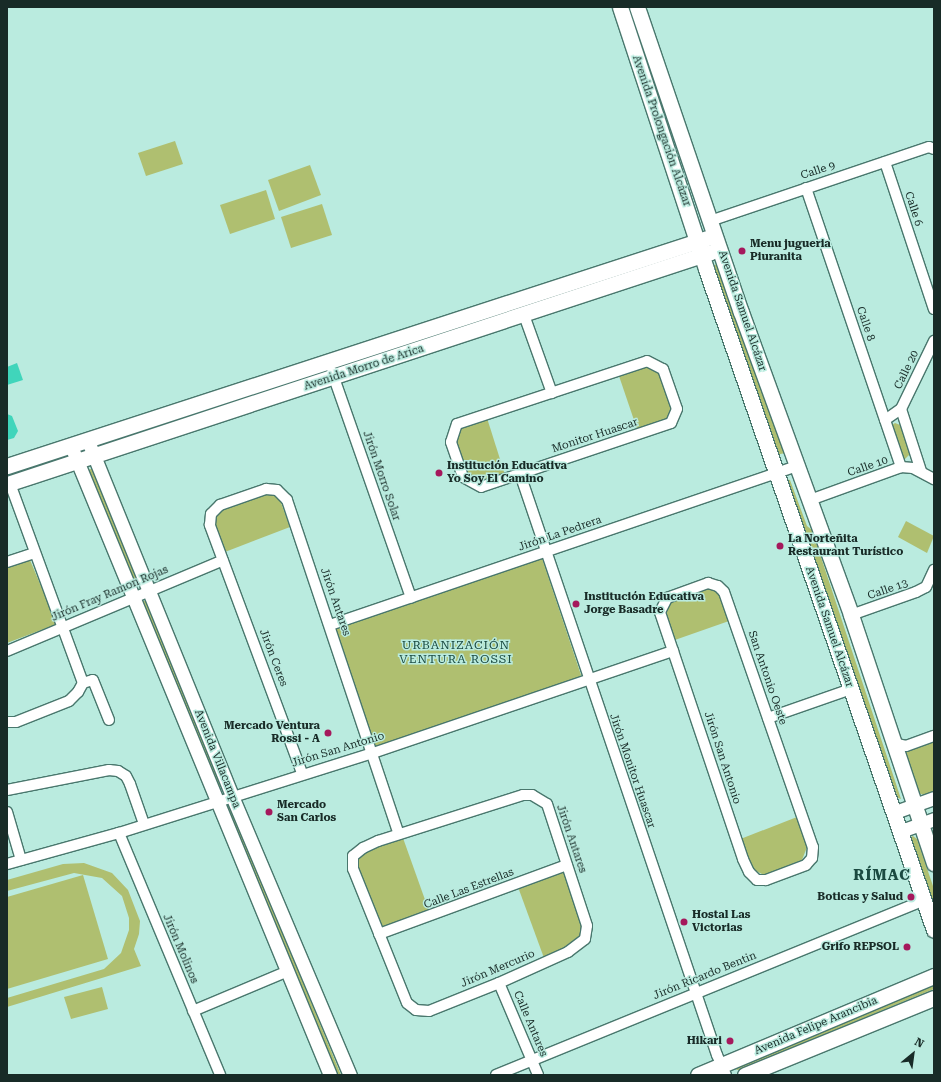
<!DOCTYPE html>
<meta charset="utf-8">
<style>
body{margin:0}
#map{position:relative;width:941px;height:1082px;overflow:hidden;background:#baebdf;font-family:"Roboto Serif",serif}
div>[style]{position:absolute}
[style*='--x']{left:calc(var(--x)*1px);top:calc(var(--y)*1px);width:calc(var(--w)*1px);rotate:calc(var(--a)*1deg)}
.green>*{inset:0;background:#afbf70}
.water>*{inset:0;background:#40d5bb}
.roads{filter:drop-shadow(1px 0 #49776d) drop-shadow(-1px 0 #49776d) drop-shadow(0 1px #49776d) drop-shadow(0 -1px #49776d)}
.minor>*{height:10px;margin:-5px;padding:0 5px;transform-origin:5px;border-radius:5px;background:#fff}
.tertiary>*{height:13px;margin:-6.5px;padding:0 6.5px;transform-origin:6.5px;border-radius:6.5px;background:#fff}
.secondary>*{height:15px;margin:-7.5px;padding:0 7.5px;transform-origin:7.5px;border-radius:7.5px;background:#fff}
.dots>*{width:11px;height:11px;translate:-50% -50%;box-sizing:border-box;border:2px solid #baebdf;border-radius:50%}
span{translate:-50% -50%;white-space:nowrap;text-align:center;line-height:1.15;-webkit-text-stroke:3px #baebdf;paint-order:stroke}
.street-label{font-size:11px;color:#182b27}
.poi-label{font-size:11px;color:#182b27;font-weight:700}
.left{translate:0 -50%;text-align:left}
.right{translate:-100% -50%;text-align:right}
.neighbourhood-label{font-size:12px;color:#1b4a41;letter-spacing:1px}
.district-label{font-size:15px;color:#1b4a41;font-weight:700;letter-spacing:1px}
.frame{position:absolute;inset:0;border:8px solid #182b27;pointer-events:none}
.north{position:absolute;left:893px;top:1034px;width:40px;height:40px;-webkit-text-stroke:3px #baebdf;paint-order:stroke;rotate:29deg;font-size:11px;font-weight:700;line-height:16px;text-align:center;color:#182b27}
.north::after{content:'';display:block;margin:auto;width:14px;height:18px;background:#182b27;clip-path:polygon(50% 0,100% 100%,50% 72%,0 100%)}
</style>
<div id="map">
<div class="green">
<i style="clip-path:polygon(175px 141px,183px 164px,146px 176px,138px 153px)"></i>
<i style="clip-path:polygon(310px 165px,321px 195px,279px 211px,268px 180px)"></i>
<i style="clip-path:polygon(266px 190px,275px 219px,230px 234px,220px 205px)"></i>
<i style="clip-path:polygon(322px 204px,332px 235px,291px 248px,281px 217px)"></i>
<i style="clip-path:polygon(717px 264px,732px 309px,737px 316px,785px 453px,776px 455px,712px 266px)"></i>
<i style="clip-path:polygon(648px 365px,660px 371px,674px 409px,670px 419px,637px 429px,618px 373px)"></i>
<i style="clip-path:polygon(322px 368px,324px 375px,98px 449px,95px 441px)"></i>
<i style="clip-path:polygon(487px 418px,505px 475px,481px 484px,470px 481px,454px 447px,458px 427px)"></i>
<i style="clip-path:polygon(895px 423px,900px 425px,910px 454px,905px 459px,902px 459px,892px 425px)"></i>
<i style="clip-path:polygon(68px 452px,70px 460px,7px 480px,7px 472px)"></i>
<i style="clip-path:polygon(94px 468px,140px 584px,135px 588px,88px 470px)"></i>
<i style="clip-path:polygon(786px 479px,790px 480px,807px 526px,812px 530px,901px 799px,898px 798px,883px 757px,877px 751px,785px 482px)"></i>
<i style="clip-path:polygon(267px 494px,273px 494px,280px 500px,290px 527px,225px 552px,214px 523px,217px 515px,221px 509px)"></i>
<i style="clip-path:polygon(906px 521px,934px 536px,927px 553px,898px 537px)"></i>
<i style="clip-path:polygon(542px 558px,581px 675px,579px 679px,377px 747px,373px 744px,335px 632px,337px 626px)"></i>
<i style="clip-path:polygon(24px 559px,30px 560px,57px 624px,7px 643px,7px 564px)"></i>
<i style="clip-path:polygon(711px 586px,722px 593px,729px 621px,672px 641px,662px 611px,664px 603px)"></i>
<i style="clip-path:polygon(148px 599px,222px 786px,216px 791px,142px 602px)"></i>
<i style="clip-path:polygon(934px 740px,934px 792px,924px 795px,918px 793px,902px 753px)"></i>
<i style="clip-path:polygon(230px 805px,341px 1075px,333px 1075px,225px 807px)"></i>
<i style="clip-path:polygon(797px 817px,807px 847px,802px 860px,764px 875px,752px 869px,738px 840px)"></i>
<i style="clip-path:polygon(913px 836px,917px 839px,934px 889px,934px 916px,909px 838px)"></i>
<i style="clip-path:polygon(403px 838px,429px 911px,383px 927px,380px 925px,355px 860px,365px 851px)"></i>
<i style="clip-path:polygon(84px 863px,112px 873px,128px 890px,140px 921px,139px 934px,134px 949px,141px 966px,7px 1007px,7px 998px,104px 969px,121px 953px,129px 930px,129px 918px,122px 896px,102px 878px,74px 873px,7px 891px,7px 880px,63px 864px)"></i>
<i style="clip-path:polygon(562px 872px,566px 873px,585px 926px,578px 943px,544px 958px,518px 887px)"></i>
<i style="clip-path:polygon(83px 875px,108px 959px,7px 989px,7px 897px)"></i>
<i style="clip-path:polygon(934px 981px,934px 989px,738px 1070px,734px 1069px,735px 1066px)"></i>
<i style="clip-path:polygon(102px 987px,108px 1009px,71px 1019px,64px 997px)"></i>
</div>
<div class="water">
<i style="clip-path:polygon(17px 363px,23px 380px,7px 385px,7px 367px)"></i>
<i style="clip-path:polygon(7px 414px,12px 416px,18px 431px,14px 438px,7px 440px)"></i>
</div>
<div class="roads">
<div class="minor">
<i style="--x:885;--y:162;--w:155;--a:71.6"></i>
<i style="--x:806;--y:188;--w:295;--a:71.2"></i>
<i style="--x:710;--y:221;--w:231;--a:-18.7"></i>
<i style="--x:929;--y:147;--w:5;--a:22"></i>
<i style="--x:524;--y:315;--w:83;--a:70.3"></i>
<i style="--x:647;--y:361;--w:18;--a:27"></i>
<i style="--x:663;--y:369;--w:42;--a:70.7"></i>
<i style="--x:677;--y:409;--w:15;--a:113"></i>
<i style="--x:671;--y:423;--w:200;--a:161.4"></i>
<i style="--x:481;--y:487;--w:21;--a:-151"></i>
<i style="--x:463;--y:477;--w:37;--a:-109"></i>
<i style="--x:451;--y:442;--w:19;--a:-72"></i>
<i style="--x:457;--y:424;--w:200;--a:-18.3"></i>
<i style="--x:332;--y:372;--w:239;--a:70.7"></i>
<i style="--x:901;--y:409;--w:65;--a:72.1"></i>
<i style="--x:885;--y:420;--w:19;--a:-35"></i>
<i style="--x:901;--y:409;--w:76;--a:-64.1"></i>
<i style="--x:520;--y:474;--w:613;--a:71.27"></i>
<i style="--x:717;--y:1055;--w:22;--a:66"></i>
<i style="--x:810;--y:500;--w:97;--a:-19.9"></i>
<i style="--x:901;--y:467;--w:12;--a:5"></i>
<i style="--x:913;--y:468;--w:24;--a:28"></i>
<i style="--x:7;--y:562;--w:28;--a:-18"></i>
<i style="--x:708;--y:583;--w:10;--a:17"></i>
<i style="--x:718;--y:586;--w:8;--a:45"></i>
<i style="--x:724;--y:592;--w:270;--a:70.8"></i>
<i style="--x:813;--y:847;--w:11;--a:95"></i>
<i style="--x:812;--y:858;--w:9;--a:131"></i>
<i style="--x:806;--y:865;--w:43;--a:159.4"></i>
<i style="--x:766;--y:880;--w:9;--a:180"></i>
<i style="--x:757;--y:880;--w:11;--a:-135"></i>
<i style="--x:749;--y:872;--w:14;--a:-115"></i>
<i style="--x:743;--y:859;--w:261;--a:-108.6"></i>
<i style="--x:660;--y:612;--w:16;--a:-63"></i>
<i style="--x:667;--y:598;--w:44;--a:-20.1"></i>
<i style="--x:851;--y:615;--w:69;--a:-19.5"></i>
<i style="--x:916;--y:592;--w:11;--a:-27"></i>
<i style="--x:926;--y:587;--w:19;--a:-65"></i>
<i style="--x:330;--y:625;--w:494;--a:-18.8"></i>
<i style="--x:7;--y:651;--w:234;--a:-22.8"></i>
<i style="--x:83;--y:683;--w:10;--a:-17"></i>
<i style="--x:93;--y:680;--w:43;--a:68.2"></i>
<i style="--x:768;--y:718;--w:88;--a:-19.3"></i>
<i style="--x:7;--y:722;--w:9;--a:0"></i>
<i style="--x:16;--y:722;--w:57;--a:-21.6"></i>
<i style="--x:69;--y:701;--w:13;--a:-45"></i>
<i style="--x:78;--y:692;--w:10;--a:-61"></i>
<i style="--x:83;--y:683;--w:213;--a:-110.1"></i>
<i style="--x:894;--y:743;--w:12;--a:14"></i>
<i style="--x:906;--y:746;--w:30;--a:-20"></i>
<i style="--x:302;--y:773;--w:265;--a:-110.4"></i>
<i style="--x:210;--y:525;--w:11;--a:-85"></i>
<i style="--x:211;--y:514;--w:13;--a:-45"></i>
<i style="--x:220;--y:505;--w:49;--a:-19.2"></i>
<i style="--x:266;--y:489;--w:11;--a:5"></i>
<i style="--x:277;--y:490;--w:14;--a:45"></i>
<i style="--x:287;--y:500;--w:352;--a:71.5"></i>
<i style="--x:7;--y:790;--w:104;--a:-11.1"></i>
<i style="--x:109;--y:770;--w:9;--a:6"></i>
<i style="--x:118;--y:771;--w:9;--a:32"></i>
<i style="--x:126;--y:776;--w:9;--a:63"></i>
<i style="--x:130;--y:784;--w:42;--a:70.7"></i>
<i style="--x:523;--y:795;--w:9;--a:0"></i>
<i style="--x:532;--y:795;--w:17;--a:31"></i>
<i style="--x:547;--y:804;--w:128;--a:71.8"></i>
<i style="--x:587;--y:926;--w:13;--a:99"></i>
<i style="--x:585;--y:939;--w:21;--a:143"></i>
<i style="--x:568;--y:952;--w:76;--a:155.8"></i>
<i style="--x:499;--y:983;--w:75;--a:158.2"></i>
<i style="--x:429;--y:1011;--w:13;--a:-176"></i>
<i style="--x:416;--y:1010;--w:11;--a:-142"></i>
<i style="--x:407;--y:1003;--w:144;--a:-111.9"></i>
<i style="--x:353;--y:869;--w:13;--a:-90"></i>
<i style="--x:353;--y:856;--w:13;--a:-39"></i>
<i style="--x:363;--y:848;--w:17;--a:-25"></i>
<i style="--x:378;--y:841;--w:152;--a:-17.6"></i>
<i style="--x:7;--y:812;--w:50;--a:73.7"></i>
<i style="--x:119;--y:833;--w:262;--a:67.3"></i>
<i style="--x:7;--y:864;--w:116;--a:-15.5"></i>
<i style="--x:119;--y:833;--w:266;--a:-17.5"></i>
<i style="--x:373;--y:753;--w:317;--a:-18.8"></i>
<i style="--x:379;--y:934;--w:200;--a:-20.2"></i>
<i style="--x:499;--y:983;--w:100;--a:67"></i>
<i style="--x:193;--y:1011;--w:103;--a:-22.8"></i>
<i style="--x:496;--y:1075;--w:462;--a:-22.2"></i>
</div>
<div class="tertiary">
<i style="--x:88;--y:441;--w:383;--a:67.9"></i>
<i style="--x:232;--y:796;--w:303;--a:67.1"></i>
<i style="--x:71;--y:446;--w:680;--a:67.62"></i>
<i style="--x:895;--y:812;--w:41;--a:-19.7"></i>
<i style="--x:901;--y:831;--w:35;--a:-20"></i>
</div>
<div class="secondary">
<i style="--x:620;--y:7;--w:276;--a:71.8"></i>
<i style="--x:706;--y:269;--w:699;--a:70.97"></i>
<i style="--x:637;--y:7;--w:322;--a:71.2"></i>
<i style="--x:741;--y:312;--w:322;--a:70"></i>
<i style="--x:851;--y:615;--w:262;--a:71.5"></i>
<i style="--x:7;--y:466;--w:736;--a:-18.04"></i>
<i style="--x:7;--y:484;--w:741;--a:-18.24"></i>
<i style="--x:698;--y:1075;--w:256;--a:-22.8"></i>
<i style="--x:745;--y:1075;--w:204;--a:-22.2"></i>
</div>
</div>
<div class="dots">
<i style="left:742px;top:251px;background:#a5185c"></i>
<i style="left:439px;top:473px;background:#a5185c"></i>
<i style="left:780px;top:546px;background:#a5185c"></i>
<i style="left:576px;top:604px;background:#a5185c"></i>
<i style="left:328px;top:733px;background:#a5185c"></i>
<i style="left:269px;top:812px;background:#a5185c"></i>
<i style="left:911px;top:897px;background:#a5185c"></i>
<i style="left:684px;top:922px;background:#a5185c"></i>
<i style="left:907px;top:947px;background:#a5185c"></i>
<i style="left:730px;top:1041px;background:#a5185c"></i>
</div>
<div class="street-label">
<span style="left:661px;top:131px;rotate:71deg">Avenida Prolongación Alcázar</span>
<span style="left:818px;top:171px;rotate:-18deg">Calle 9</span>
<span style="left:913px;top:209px;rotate:72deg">Calle 6</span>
<span style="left:742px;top:311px;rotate:71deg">Avenida Samuel Alcázar</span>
<span style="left:865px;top:324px;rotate:71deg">Calle 8</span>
<span style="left:364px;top:368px;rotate:-18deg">Avenida Morro de Arica</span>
<span style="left:907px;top:370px;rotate:-64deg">Calle 20</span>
<span style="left:595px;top:436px;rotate:-18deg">Monitor Huascar</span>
<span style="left:868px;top:467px;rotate:-19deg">Calle 10</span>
<span style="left:381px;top:476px;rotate:71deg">Jirón Morro Solar</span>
<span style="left:560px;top:534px;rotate:-19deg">Jirón La Pedrera</span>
<span style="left:888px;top:590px;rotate:-19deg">Calle 13</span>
<span style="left:110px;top:594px;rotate:-23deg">Jirón Fray Ramon Rojas</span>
<span style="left:335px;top:602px;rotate:71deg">Jirón Antares</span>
<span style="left:829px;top:627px;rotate:71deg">Avenida Samuel Alcázar</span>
<span style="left:273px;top:658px;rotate:69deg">Jirón Ceres</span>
<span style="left:767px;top:678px;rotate:71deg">San Antonio Oeste</span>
<span style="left:338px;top:750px;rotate:-17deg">Jirón San Antonio</span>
<span style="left:722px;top:758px;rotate:72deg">Jirón San Antonio</span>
<span style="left:217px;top:759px;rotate:68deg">Avenida Villacampa</span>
<span style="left:632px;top:771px;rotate:71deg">Jirón Monitor Huascar</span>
<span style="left:571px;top:839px;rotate:71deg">Jirón Antares</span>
<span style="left:469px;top:889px;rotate:-21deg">Calle Las Estrellas</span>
<span style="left:180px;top:949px;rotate:67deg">Jirón Molinos</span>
<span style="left:498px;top:969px;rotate:-23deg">Jirón Mercurio</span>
<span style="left:705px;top:976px;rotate:-22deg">Jirón Ricardo Bentin</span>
<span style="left:530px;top:1024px;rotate:67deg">Calle Antares</span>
<span style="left:816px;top:1026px;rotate:-23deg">Avenida Felipe Arancibia</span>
</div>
<div class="poi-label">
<span class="left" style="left:750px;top:251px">Menu jugueria<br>Piuranita</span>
<span class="left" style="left:447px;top:473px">Institución Educativa<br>Yo Soy El Camino</span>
<span class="left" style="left:788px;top:546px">La Norteñita<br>Restaurant Turístico</span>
<span class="left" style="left:584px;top:604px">Institución Educativa<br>Jorge Basadre</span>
<span class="right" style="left:320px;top:733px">Mercado Ventura<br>Rossi - A</span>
<span class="left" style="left:277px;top:812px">Mercado<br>San Carlos</span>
<span class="right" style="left:903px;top:897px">Boticas y Salud</span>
<span class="left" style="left:692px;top:922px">Hostal Las<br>Victorias</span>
<span class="right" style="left:899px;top:947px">Grifo REPSOL</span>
<span class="right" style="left:722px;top:1041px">Hikari</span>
</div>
<div class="neighbourhood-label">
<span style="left:456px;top:653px">URBANIZACIÓN<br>VENTURA ROSSI</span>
</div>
<div class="district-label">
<span style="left:882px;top:876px">RÍMAC</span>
</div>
<div class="frame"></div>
<div class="north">N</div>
</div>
